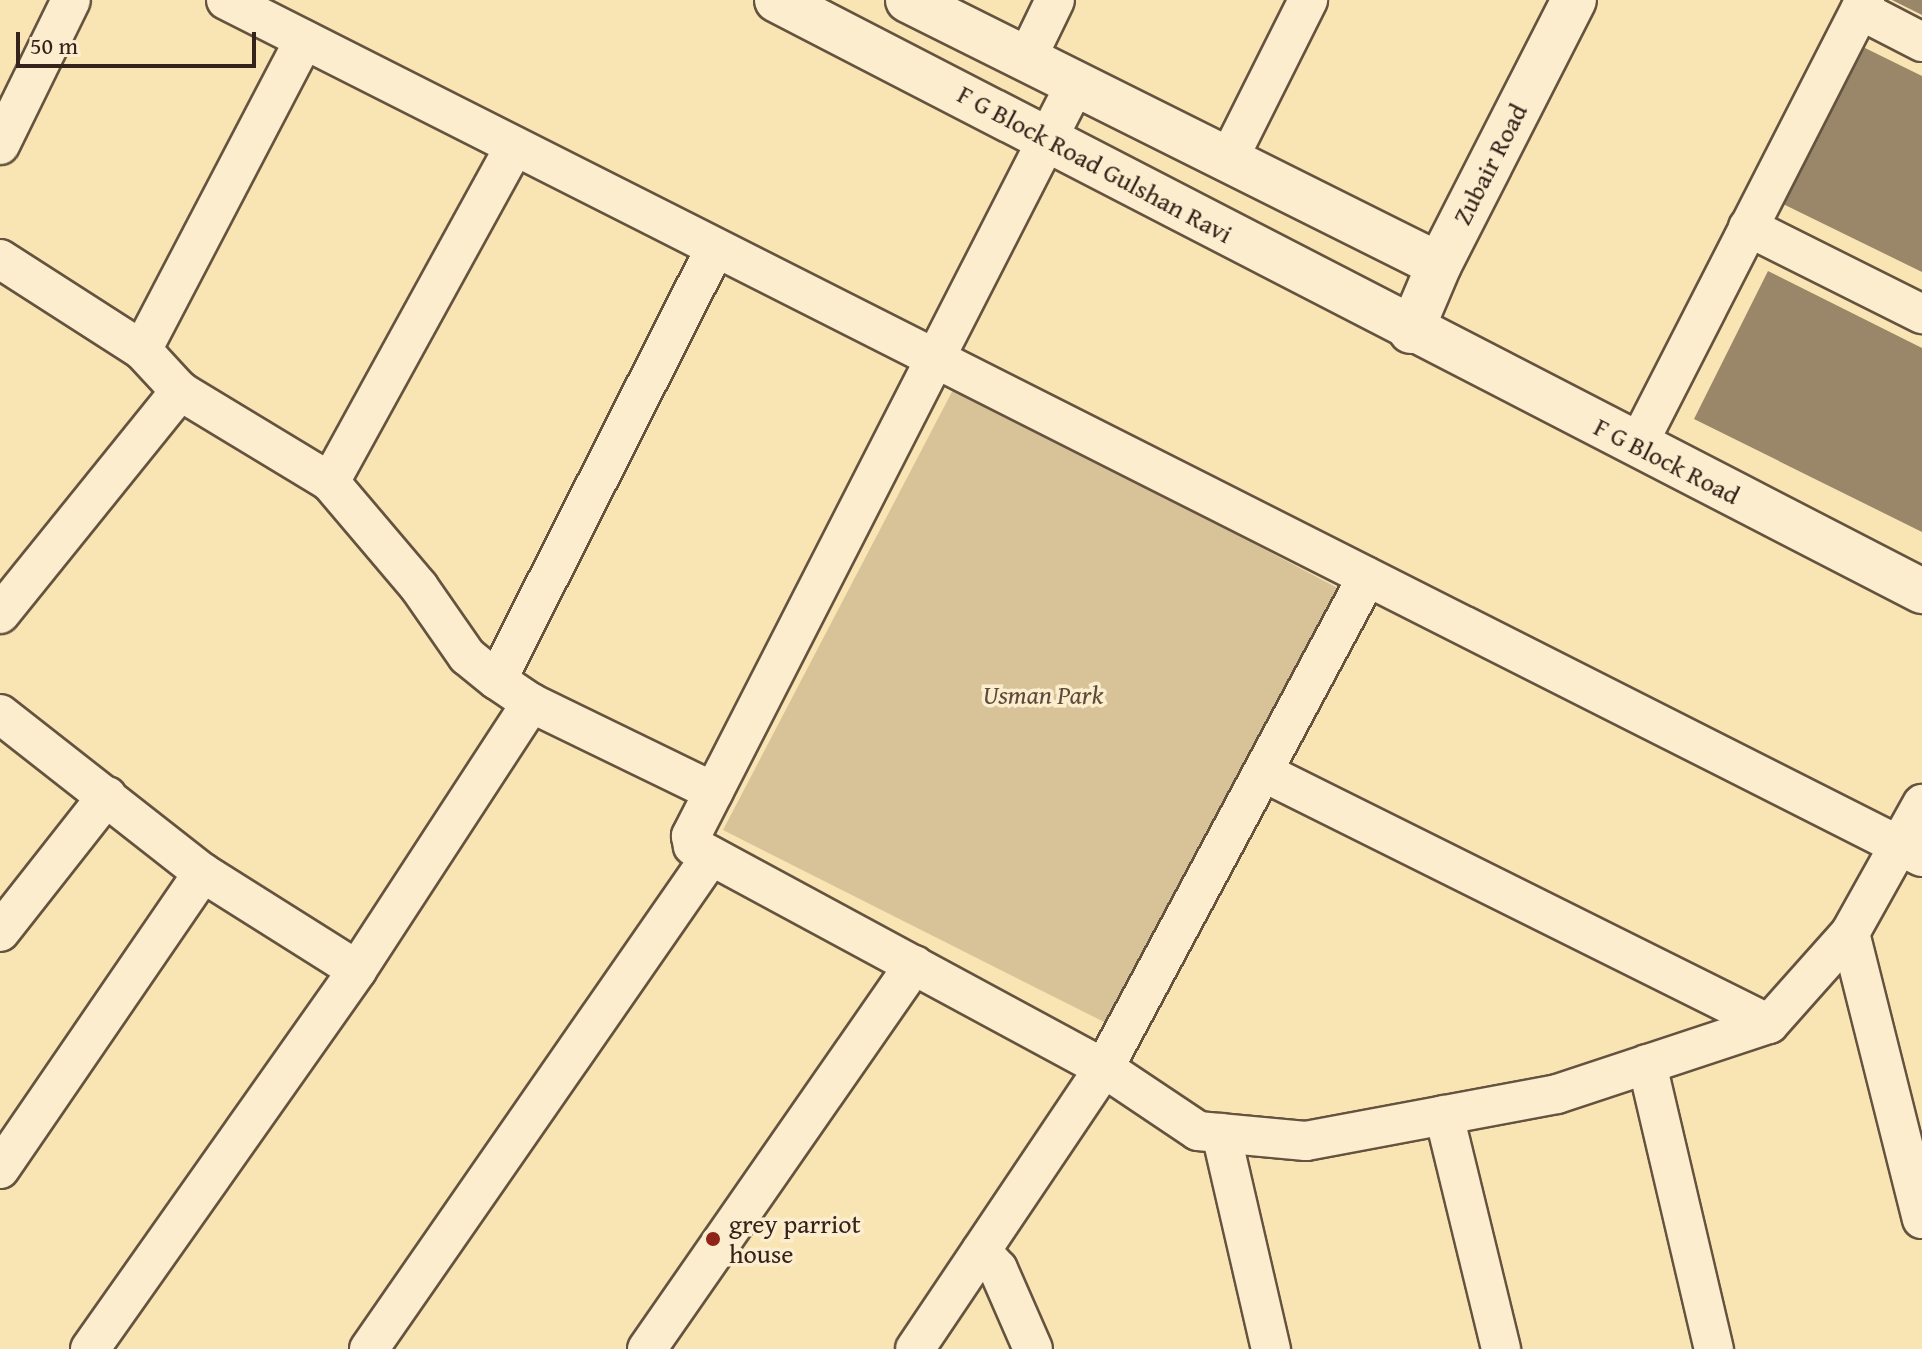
<!DOCTYPE html>
<style>
body{margin:0}
#map{position:relative;width:1922px;height:1349px;overflow:hidden;background:#f9e4b3;font-family:"Gentium Book Plus",serif}
div>[style]{position:absolute}
[style*='--x']{left:calc(var(--x)*1px);top:calc(var(--y)*1px);width:calc(var(--w)*1px);rotate:calc(var(--a)*1deg)}
.green>*{inset:0;background:#d8c399}
.building>*{inset:0;background:#9a876a}
.roads{filter:drop-shadow(2px 0 #655340) drop-shadow(-2px 0 #655340) drop-shadow(0 2px #655340) drop-shadow(0 -2px #655340)}
.minor>*{height:38px;margin:-19px;padding:0 19px;transform-origin:19px;border-radius:19px;background:#fbedce}
.tertiary>*{height:44px;margin:-22px;padding:0 22px;transform-origin:22px;border-radius:22px;background:#fbedce}
.dots>*{width:22px;height:22px;translate:-50% -50%;box-sizing:border-box;border:4px solid #fbedce;border-radius:50%}
span{translate:-50% -50%;white-space:nowrap;text-align:center;line-height:1.15;-webkit-text-stroke:7px #fbedce;paint-order:stroke}
.street-label{font-size:26px;color:#34231a}
.park-label{font-size:26px;color:#5d4b3a;font-style:italic}
.poi-label{font-size:26px;color:#34231a}
.left{translate:0 -50%;text-align:left}
.scale{position:absolute;left:16px;top:32px;width:240px;height:36px;box-sizing:border-box;border:4px solid #34231a;border-top:0;padding-left:10px;font-size:24px;line-height:28px;white-space:nowrap;color:#34231a;-webkit-text-stroke:6px #fbedce;paint-order:stroke}
</style>
<div id="map">
<div class="green">
<i style="clip-path:polygon(955px 386px,1349px 594px,1112px 1026px,723px 830px)"></i>
</div>
<div class="building">
<i style="clip-path:polygon(1892px 0,1922px 0,1922px 15px)"></i>
<i style="clip-path:polygon(1861px 46px,1922px 76px,1922px 272px,1783px 204px)"></i>
<i style="clip-path:polygon(1768px 271px,1922px 348px,1922px 532px,1694px 419px)"></i>
</div>
<div class="roads">
<div class="minor">
<i style="--x:226;--y:0;--w:1900;--a:26.81"></i>
<i style="--x:1860;--y:10;--w:70;--a:27.3"></i>
<i style="--x:1027;--y:58;--w:64;--a:-64.2"></i>
<i style="--x:1076;--y:83;--w:846;--a:117.08"></i>
<i style="--x:691;--y:836;--w:10;--a:79"></i>
<i style="--x:693;--y:846;--w:467;--a:28.4"></i>
<i style="--x:1104;--y:1068;--w:113;--a:33.8"></i>
<i style="--x:1198;--y:1131;--w:108;--a:5.3"></i>
<i style="--x:1306;--y:1141;--w:255;--a:-10.6"></i>
<i style="--x:1557;--y:1094;--w:223;--a:-18.3"></i>
<i style="--x:1769;--y:1024;--w:122;--a:-48.3"></i>
<i style="--x:1850;--y:933;--w:148;--a:-60.8"></i>
<i style="--x:0;--y:145;--w:161;--a:-63.9"></i>
<i style="--x:1228;--y:160;--w:179;--a:-63.4"></i>
<i style="--x:1748;--y:227;--w:195;--a:26.6"></i>
<i style="--x:0;--y:259;--w:169;--a:32.7"></i>
<i style="--x:142;--y:350;--w:56;--a:47.2"></i>
<i style="--x:180;--y:391;--w:175;--a:31.2"></i>
<i style="--x:330;--y:482;--w:138;--a:49.7"></i>
<i style="--x:419;--y:587;--w:84;--a:55.2"></i>
<i style="--x:467;--y:656;--w:38;--a:39"></i>
<i style="--x:497;--y:680;--w:41;--a:34.1"></i>
<i style="--x:531;--y:703;--w:203;--a:25.9"></i>
<i style="--x:142;--y:350;--w:350;--a:-62.4"></i>
<i style="--x:1637;--y:446;--w:501;--a:-62.92"></i>
<i style="--x:330;--y:482;--w:382;--a:-61.2"></i>
<i style="--x:0;--y:614;--w:287;--a:-51.1"></i>
<i style="--x:497;--y:680;--w:484;--a:-63.2"></i>
<i style="--x:0;--y:714;--w:258;--a:38.1"></i>
<i style="--x:203;--y:873;--w:182;--a:32.2"></i>
<i style="--x:1265;--y:773;--w:563;--a:26.47"></i>
<i style="--x:0;--y:932;--w:173;--a:-51.8"></i>
<i style="--x:1850;--y:933;--w:295;--a:75.9"></i>
<i style="--x:1647;--y:1064;--w:293;--a:76.8"></i>
<i style="--x:1444;--y:1115;--w:241;--a:76.3"></i>
<i style="--x:1221;--y:1133;--w:222;--a:77"></i>
<i style="--x:0;--y:1169;--w:359;--a:-55.6"></i>
<i style="--x:981;--y:1251;--w:25;--a:47"></i>
<i style="--x:998;--y:1269;--w:87;--a:66.4"></i>
<i style="--x:90;--y:1349;--w:464;--a:-54.8"></i>
<i style="--x:357;--y:970;--w:319;--a:-56.9"></i>
<i style="--x:369;--y:1349;--w:600;--a:-55.25"></i>
<i style="--x:647;--y:1349;--w:468;--a:-55.2"></i>
<i style="--x:915;--y:1349;--w:339;--a:-56.1"></i>
<i style="--x:1104;--y:1068;--w:557;--a:-61.82"></i>
</div>
<div class="tertiary">
<i style="--x:777;--y:0;--w:1289;--a:27.3"></i>
<i style="--x:908;--y:0;--w:593;--a:26.52"></i>
<i style="--x:1411;--y:331;--w:72;--a:-67"></i>
<i style="--x:1439;--y:265;--w:297;--a:-63"></i>
</div>
</div>
<div class="dots">
<i style="left:713px;top:1239px;background:#8f2418"></i>
</div>
<div class="street-label">
<span style="left:1095px;top:164px;rotate:28deg">F G Block Road Gulshan Ravi</span>
<span style="left:1490px;top:164px;rotate:-63deg">Zubair Road</span>
<span style="left:1667px;top:461px;rotate:27deg">F G Block Road</span>
</div>
<div class="park-label">
<span style="left:1043px;top:695px">Usman Park</span>
</div>
<div class="poi-label">
<span class="left" style="left:729px;top:1239px">grey parriot<br>house</span>
</div>
<div class="scale">50 m</div>
</div>
